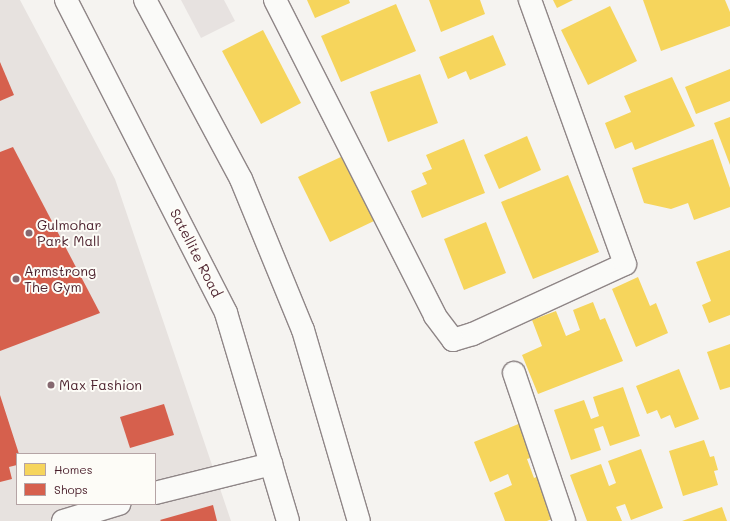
<!DOCTYPE html>
<style>
body{margin:0}
#map{position:relative;width:730px;height:521px;overflow:hidden;background:#f5f3f0;font-family:Mali,sans-serif}
div>[style]{position:absolute}
[style*='--x']{left:calc(var(--x)*1px);top:calc(var(--y)*1px);width:calc(var(--w)*1px);rotate:calc(var(--a)*1deg)}
.built>*{inset:0;background:#e7e2df}
.green>*{inset:0;background:#e7e2e0}
.homes>*{inset:0;background:#f6d55c}
.shops>*{inset:0;background:#d6604d}
.roads{filter:drop-shadow(1px 0 #8f8687) drop-shadow(-1px 0 #8f8687) drop-shadow(0 1px #8f8687) drop-shadow(0 -1px #8f8687)}
.minor>*{height:22px;margin:-11px;padding:0 11px;transform-origin:11px;border-radius:11px;background:#fafaf8}
.secondary>*{height:22px;margin:-11px;padding:0 11px;transform-origin:11px;border-radius:11px;background:#fafaf8}
.dots>*{width:11px;height:11px;translate:-50% -50%;box-sizing:border-box;border:2px solid #fdfcf7;border-radius:50%}
span{translate:-50% -50%;white-space:nowrap;text-align:center;line-height:1.15;-webkit-text-stroke:4px #fdfcf7;paint-order:stroke}
.poi-label{font-size:14px;color:#4a1f2b}
.left{translate:0 -50%;text-align:left}
.street-label{font-size:14px;color:#4a1f2b}
.legend{position:absolute;left:16px;top:453px;width:140px;height:52px;box-sizing:border-box;background:#fdfcf7;border:1px solid #b5a4a5;margin:0;padding:5px 7px;list-style:none;font-size:12px;color:#4a1f2b}
.legend li{display:flex;align-items:center;gap:8px;height:20px}
.legend b{width:20px;border:1px solid #b5a4a5}
</style>
<div id="map">
<div class="built">
<i style="clip-path:polygon(evenodd,0 0,20px 0,115px 179px,231px 521px,0 521px,0 0,17px 454px,155px 454px,155px 504px,17px 504px,17px 454px)"></i>
</div>
<div class="green">
<i style="clip-path:polygon(181px 0,224px 0,235px 21px,201px 38px)"></i>
</div>
<div class="homes">
<i style="clip-path:polygon(307px 0,349px 0,350px 3px,315px 18px)"></i>
<i style="clip-path:polygon(429px 0,480px 0,485px 14px,441px 32px)"></i>
<i style="clip-path:polygon(553px 0,573px 0,557px 8px)"></i>
<i style="clip-path:polygon(643px 0,725px 0,730px 12px,730px 26px,661px 51px)"></i>
<i style="clip-path:polygon(396px 4px,416px 51px,341px 82px,321px 36px)"></i>
<i style="clip-path:polygon(610px 6px,637px 61px,588px 85px,561px 30px)"></i>
<i style="clip-path:polygon(263px 30px,301px 103px,261px 124px,222px 51px)"></i>
<i style="clip-path:polygon(493px 35px,506px 65px,470px 80px,466px 71px,448px 79px,439px 57px)"></i>
<i style="clip-path:polygon(730px 69px,730px 101px,696px 114px,685px 87px)"></i>
<i style="clip-path:polygon(420px 74px,438px 123px,388px 142px,370px 92px)"></i>
<i style="clip-path:polygon(672px 77px,695px 126px,635px 150px,632px 142px,615px 149px,605px 123px,631px 112px,624px 96px)"></i>
<i style="clip-path:polygon(730px 117px,730px 165px,714px 123px)"></i>
<i style="clip-path:polygon(527px 136px,541px 170px,499px 189px,484px 155px)"></i>
<i style="clip-path:polygon(464px 139px,485px 193px,422px 218px,411px 191px,427px 184px,422px 173px,432px 169px,426px 155px)"></i>
<i style="clip-path:polygon(713px 139px,730px 188px,730px 207px,694px 220px,688px 203px,671px 209px,644px 203px,632px 168px)"></i>
<i style="clip-path:polygon(343px 156px,374px 221px,330px 242px,298px 177px)"></i>
<i style="clip-path:polygon(568px 175px,599px 252px,533px 279px,501px 202px)"></i>
<i style="clip-path:polygon(486px 222px,506px 273px,464px 290px,444px 239px)"></i>
<i style="clip-path:polygon(730px 250px,730px 315px,709px 323px,702px 305px,711px 301px,696px 262px)"></i>
<i style="clip-path:polygon(638px 277px,650px 306px,656px 303px,668px 333px,636px 347px,612px 289px)"></i>
<i style="clip-path:polygon(593px 302px,600px 320px,605px 318px,623px 361px,538px 394px,522px 355px,542px 346px,532px 320px,556px 311px,566px 336px,580px 330px,573px 310px)"></i>
<i style="clip-path:polygon(730px 344px,730px 387px,720px 390px,707px 352px)"></i>
<i style="clip-path:polygon(679px 369px,699px 419px,675px 428px,670px 415px,661px 419px,657px 410px,647px 414px,636px 386px)"></i>
<i style="clip-path:polygon(623px 387px,640px 436px,610px 446px,603px 426px,594px 429px,601px 450px,571px 460px,554px 410px,584px 400px,591px 419px,599px 416px,593px 397px)"></i>
<i style="clip-path:polygon(521px 423px,534px 457px,527px 459px,534px 478px,541px 475px,557px 517px,547px 521px,505px 521px,494px 493px,512px 485px,508px 474px,490px 482px,474px 442px)"></i>
<i style="clip-path:polygon(704px 440px,710px 457px,714px 456px,718px 470px,714px 471px,718px 485px,683px 496px,669px 451px)"></i>
<i style="clip-path:polygon(641px 449px,663px 508px,631px 520px,625px 504px,616px 507px,622px 521px,587px 521px,570px 475px,601px 464px,609px 486px,616px 483px,608px 461px)"></i>
<i style="clip-path:polygon(722px 507px,727px 521px,682px 521px)"></i>
</div>
<div class="shops">
<i style="clip-path:polygon(0 62px,14px 95px,0 101px)"></i>
<i style="clip-path:polygon(13px 147px,100px 313px,0 351px,0 152px)"></i>
<i style="clip-path:polygon(0 395px,19px 454px,17px 465px,9px 467px,12px 479px,0 482px)"></i>
<i style="clip-path:polygon(164px 404px,174px 435px,130px 448px,120px 417px)"></i>
<i style="clip-path:polygon(213px 505px,217px 521px,161px 521px,160px 520px)"></i>
</div>
<div class="roads">
<div class="minor">
<i style="--x:275;--y:0;--w:354;--a:63.1"></i>
<i style="--x:435;--y:316;--w:30;--a:53"></i>
<i style="--x:453;--y:340;--w:21;--a:-17"></i>
<i style="--x:473;--y:334;--w:167;--a:-24.7"></i>
<i style="--x:625;--y:264;--w:281;--a:-109.8"></i>
<i style="--x:514;--y:373;--w:156;--a:71.3"></i>
<i style="--x:155;--y:493;--w:120;--a:-14"></i>
<i style="--x:63;--y:521;--w:59;--a:-16.9"></i>
</div>
<div class="secondary">
<i style="--x:66;--y:0;--w:352;--a:62.9"></i>
<i style="--x:226;--y:313;--w:217;--a:73.4"></i>
<i style="--x:145;--y:0;--w:203;--a:61.8"></i>
<i style="--x:241;--y:179;--w:163;--a:67.7"></i>
<i style="--x:303;--y:330;--w:199;--a:73.7"></i>
</div>
</div>
<div class="dots">
<i style="left:29px;top:233px;background:#866970"></i>
<i style="left:16px;top:279px;background:#866970"></i>
<i style="left:51px;top:385px;background:#866970"></i>
</div>
<div class="poi-label">
<span class="left" style="left:37px;top:233px">Gulmohar<br>Park Mall</span>
<span class="left" style="left:24px;top:279px">Armstrong<br>The Gym</span>
<span class="left" style="left:59px;top:385px">Max Fashion</span>
</div>
<div class="street-label">
<span style="left:196px;top:253px;rotate:63deg">Satellite Road</span>
</div>
<ul class="legend">
<li><b style="height:11px;background:#f6d55c"></b>Homes</li>
<li><b style="height:11px;background:#d6604d"></b>Shops</li>
</ul>
</div>
